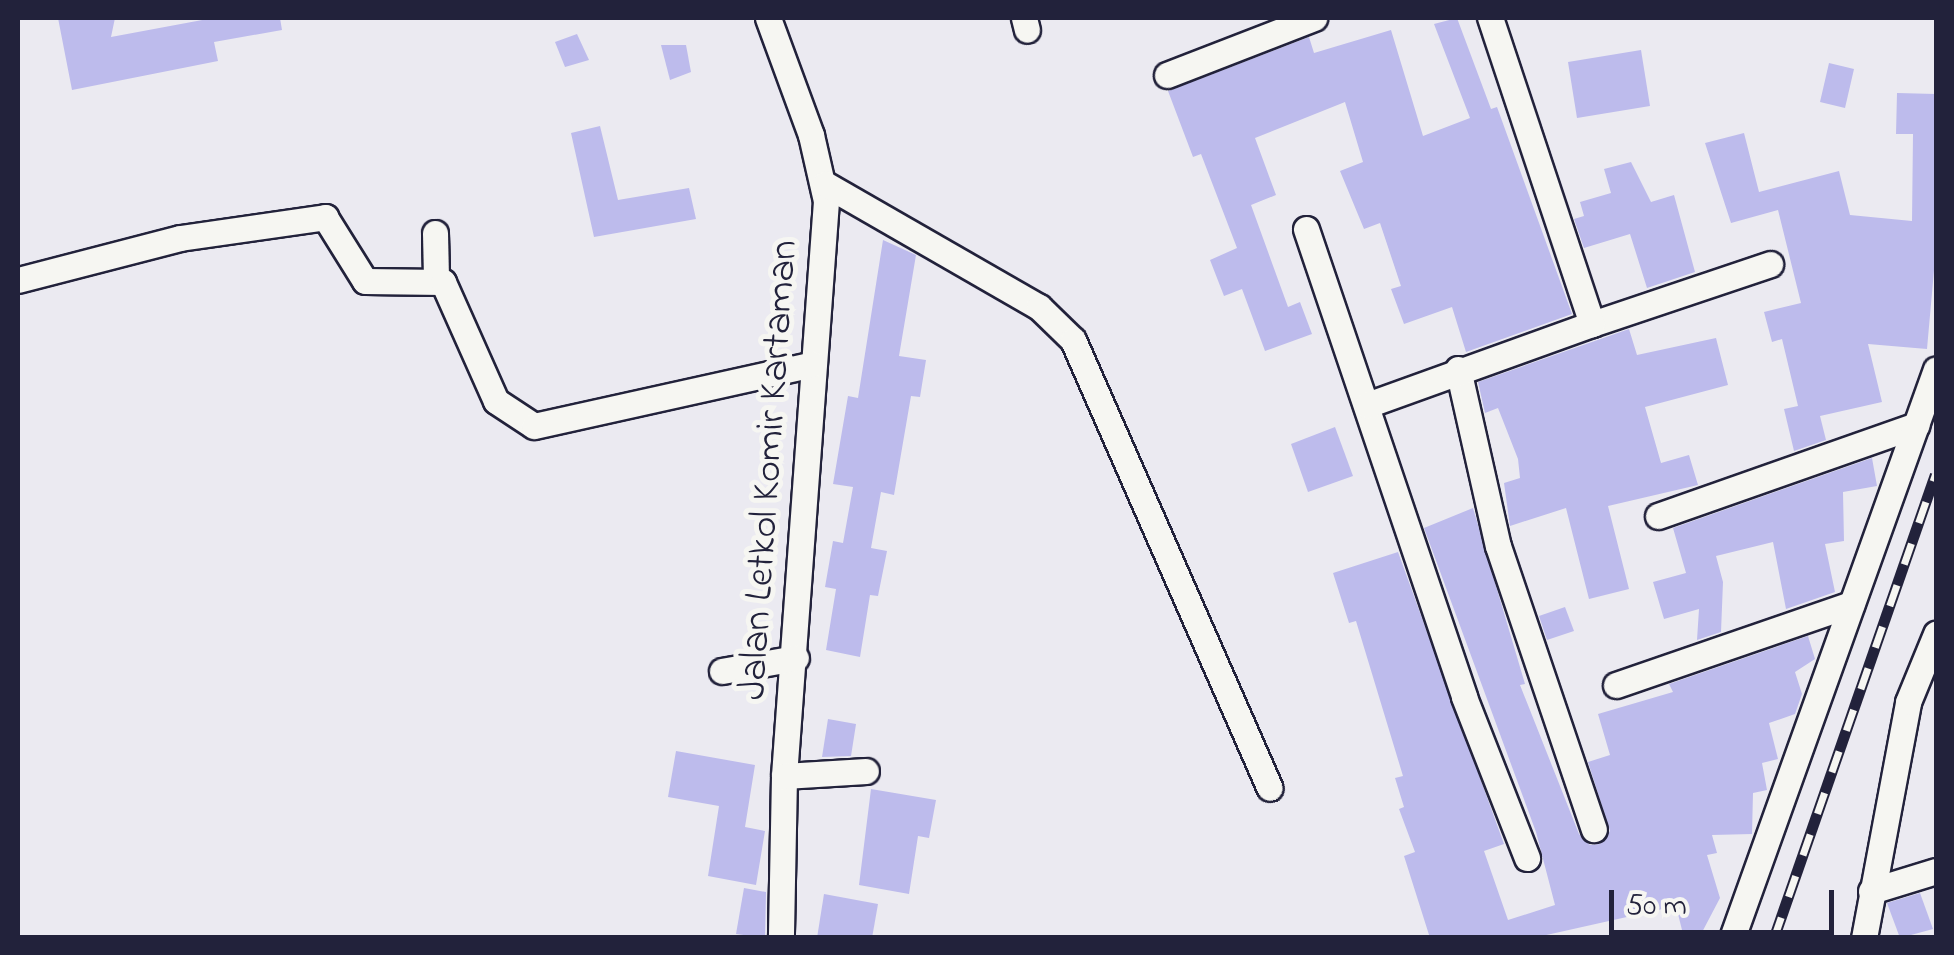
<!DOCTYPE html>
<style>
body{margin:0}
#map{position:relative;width:1954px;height:955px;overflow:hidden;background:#ebeaf1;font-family:"Indie Flower",sans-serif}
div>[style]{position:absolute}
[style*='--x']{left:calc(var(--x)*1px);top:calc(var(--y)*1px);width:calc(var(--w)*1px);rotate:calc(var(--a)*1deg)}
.building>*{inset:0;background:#bdbbec}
.roads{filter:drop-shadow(2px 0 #22223b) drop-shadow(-2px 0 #22223b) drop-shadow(0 2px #22223b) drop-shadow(0 -2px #22223b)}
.street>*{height:25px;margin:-12.5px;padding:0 12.5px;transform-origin:12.5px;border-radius:12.5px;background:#f6f6f2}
.rail>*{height:11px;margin-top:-5.5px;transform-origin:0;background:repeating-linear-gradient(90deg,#f6f6f2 0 22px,#22223b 0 44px);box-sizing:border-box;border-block:2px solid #22223b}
span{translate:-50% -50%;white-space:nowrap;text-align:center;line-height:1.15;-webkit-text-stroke:10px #f6f6f2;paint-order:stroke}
.street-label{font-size:40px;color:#22223b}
.frame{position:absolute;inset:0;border:20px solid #22223b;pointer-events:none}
.scale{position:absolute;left:1609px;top:890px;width:225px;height:45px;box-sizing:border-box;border:5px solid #22223b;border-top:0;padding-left:12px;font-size:30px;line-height:35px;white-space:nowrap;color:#22223b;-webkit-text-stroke:8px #f6f6f2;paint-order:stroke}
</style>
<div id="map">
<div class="building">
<i style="clip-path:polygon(58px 18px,115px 18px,111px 37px,213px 18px,280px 18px,282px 30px,214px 42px,218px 61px,72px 90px)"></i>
<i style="clip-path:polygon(1457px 18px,1491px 109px,1497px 107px,1572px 314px,1466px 352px,1452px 307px,1404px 324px,1391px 289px,1401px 286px,1380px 223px,1364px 229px,1340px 171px,1363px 162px,1345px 102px,1255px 138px,1276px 195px,1251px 205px,1288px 307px,1300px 302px,1312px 334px,1265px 351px,1242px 289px,1224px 296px,1210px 260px,1237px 248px,1201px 154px,1193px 157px,1168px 91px,1309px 37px,1314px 53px,1391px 30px,1423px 136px,1470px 118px,1434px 24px)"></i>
<i style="clip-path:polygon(577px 34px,589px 60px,565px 67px,555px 42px)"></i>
<i style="clip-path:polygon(661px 45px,686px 45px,691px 72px,670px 80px)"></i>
<i style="clip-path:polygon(1641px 50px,1650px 106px,1577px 118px,1568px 62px)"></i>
<i style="clip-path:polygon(1829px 63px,1854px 69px,1845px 108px,1820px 102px)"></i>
<i style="clip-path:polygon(1897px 93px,1936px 94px,1936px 248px,1927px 349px,1868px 344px,1882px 402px,1820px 416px,1826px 440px,1794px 451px,1784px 409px,1798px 406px,1782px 339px,1772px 342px,1764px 312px,1801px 303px,1778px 210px,1731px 223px,1705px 143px,1744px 133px,1759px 192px,1839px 171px,1850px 215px,1912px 221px,1913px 134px,1896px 134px)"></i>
<i style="clip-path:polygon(600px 126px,618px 200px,689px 188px,696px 219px,594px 237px,571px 133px)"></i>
<i style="clip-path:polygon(1631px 162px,1651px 202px,1674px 195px,1695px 272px,1647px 288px,1630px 234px,1584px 248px,1574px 219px,1584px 216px,1580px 202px,1611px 193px,1604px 169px)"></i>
<i style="clip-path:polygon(883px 240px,916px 255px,899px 356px,926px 360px,920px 397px,911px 396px,894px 495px,881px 492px,871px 548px,887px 551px,878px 596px,870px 595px,860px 657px,826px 650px,836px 589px,825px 587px,833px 541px,843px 543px,853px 487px,833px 484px,848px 396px,858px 398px)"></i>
<i style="clip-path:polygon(1629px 329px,1637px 355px,1716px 338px,1728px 385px,1645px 407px,1661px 463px,1689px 455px,1698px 485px,1608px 506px,1629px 589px,1589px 599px,1566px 508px,1510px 526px,1504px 483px,1520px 478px,1518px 459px,1498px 408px,1485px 413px,1478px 382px)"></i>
<i style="clip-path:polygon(1335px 427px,1353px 476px,1308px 492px,1291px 444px)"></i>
<i style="clip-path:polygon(1872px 458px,1877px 486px,1843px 492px,1844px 541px,1825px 544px,1835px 592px,1786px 609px,1773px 542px,1716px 556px,1723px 582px,1721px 632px,1697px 640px,1699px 609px,1664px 619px,1653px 582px,1686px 573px,1673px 528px)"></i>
<i style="clip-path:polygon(1473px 508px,1525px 684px,1520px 685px,1579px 834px,1590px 845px,1600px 844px,1610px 831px,1588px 762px,1610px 755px,1598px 714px,1673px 692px,1669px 684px,1808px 636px,1815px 659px,1795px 672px,1802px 694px,1795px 714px,1769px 723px,1778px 759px,1762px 763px,1767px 790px,1753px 793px,1752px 834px,1712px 835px,1717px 853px,1707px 855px,1720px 898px,1699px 938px,1684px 938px,1676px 906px,1533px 938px,1430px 938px,1404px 856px,1415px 852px,1399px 809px,1404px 807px,1395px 778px,1403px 776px,1356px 621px,1349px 623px,1333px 573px,1398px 552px,1504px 844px,1484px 851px,1508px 920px,1555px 905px,1536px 832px,1424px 528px)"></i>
<i style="clip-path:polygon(1565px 607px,1574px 631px,1547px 640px,1539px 616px)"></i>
<i style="clip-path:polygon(828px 719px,856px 724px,851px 756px,822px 757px)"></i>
<i style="clip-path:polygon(676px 751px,755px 765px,745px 827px,765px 831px,756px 885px,708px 876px,719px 806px,668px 797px)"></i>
<i style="clip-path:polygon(871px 789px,936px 800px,929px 838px,918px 836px,909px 894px,859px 885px)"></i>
<i style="clip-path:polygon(744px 888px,766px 892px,765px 938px,736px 934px)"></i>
<i style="clip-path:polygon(1920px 893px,1933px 929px,1900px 938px,1887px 903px)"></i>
<i style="clip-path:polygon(824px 894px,878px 904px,872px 938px,817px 938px)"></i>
</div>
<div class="roads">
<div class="street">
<i style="--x:768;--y:18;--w:125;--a:69.8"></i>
<i style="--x:811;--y:135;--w:68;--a:77.2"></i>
<i style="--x:826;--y:201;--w:577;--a:94.18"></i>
<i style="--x:784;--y:776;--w:162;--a:91.1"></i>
<i style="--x:1024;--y:18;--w:12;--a:76"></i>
<i style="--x:1167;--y:75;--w:158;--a:-21.2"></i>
<i style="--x:825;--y:184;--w:247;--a:29.9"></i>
<i style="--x:1039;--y:307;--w:47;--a:44.1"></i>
<i style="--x:1073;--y:340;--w:489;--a:66.3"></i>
<i style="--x:1306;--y:229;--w:494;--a:71.3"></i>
<i style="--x:1464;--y:697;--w:173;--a:68.6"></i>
<i style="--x:435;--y:233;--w:44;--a:88.7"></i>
<i style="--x:18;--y:280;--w:167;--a:-14.5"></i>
<i style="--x:180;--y:238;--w:147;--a:-8.2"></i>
<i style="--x:325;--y:217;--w:75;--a:58"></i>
<i style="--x:365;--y:281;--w:78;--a:0.7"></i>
<i style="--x:443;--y:282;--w:130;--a:66"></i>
<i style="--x:496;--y:401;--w:45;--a:33.3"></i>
<i style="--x:534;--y:426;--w:286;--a:-12.5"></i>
<i style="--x:1592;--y:324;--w:188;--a:-18.6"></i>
<i style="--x:1458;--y:369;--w:181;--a:77.3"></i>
<i style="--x:1498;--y:546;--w:299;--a:71.3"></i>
<i style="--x:1367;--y:405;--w:239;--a:-19.8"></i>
<i style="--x:1592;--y:324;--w:323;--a:-108.4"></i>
<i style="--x:1658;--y:516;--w:274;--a:-19.4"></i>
<i style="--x:1916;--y:425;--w:59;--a:-70.3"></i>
<i style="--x:722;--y:671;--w:75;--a:-10"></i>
<i style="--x:1616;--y:685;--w:249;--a:-19"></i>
<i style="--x:784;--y:776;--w:82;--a:-3.5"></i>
<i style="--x:1871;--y:891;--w:68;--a:-17.1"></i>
<i style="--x:1732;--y:938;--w:545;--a:-70.27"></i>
<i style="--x:1864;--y:938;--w:240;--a:-79.4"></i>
<i style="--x:1908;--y:702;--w:74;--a:-67.6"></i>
</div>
</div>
<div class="rail">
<i style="--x:1774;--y:938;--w:491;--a:-70.8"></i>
</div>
<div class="street-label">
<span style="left:770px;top:470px;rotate:-86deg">Jalan Letkol Komir Kartaman</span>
</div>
<div class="frame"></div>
<div class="scale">50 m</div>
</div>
